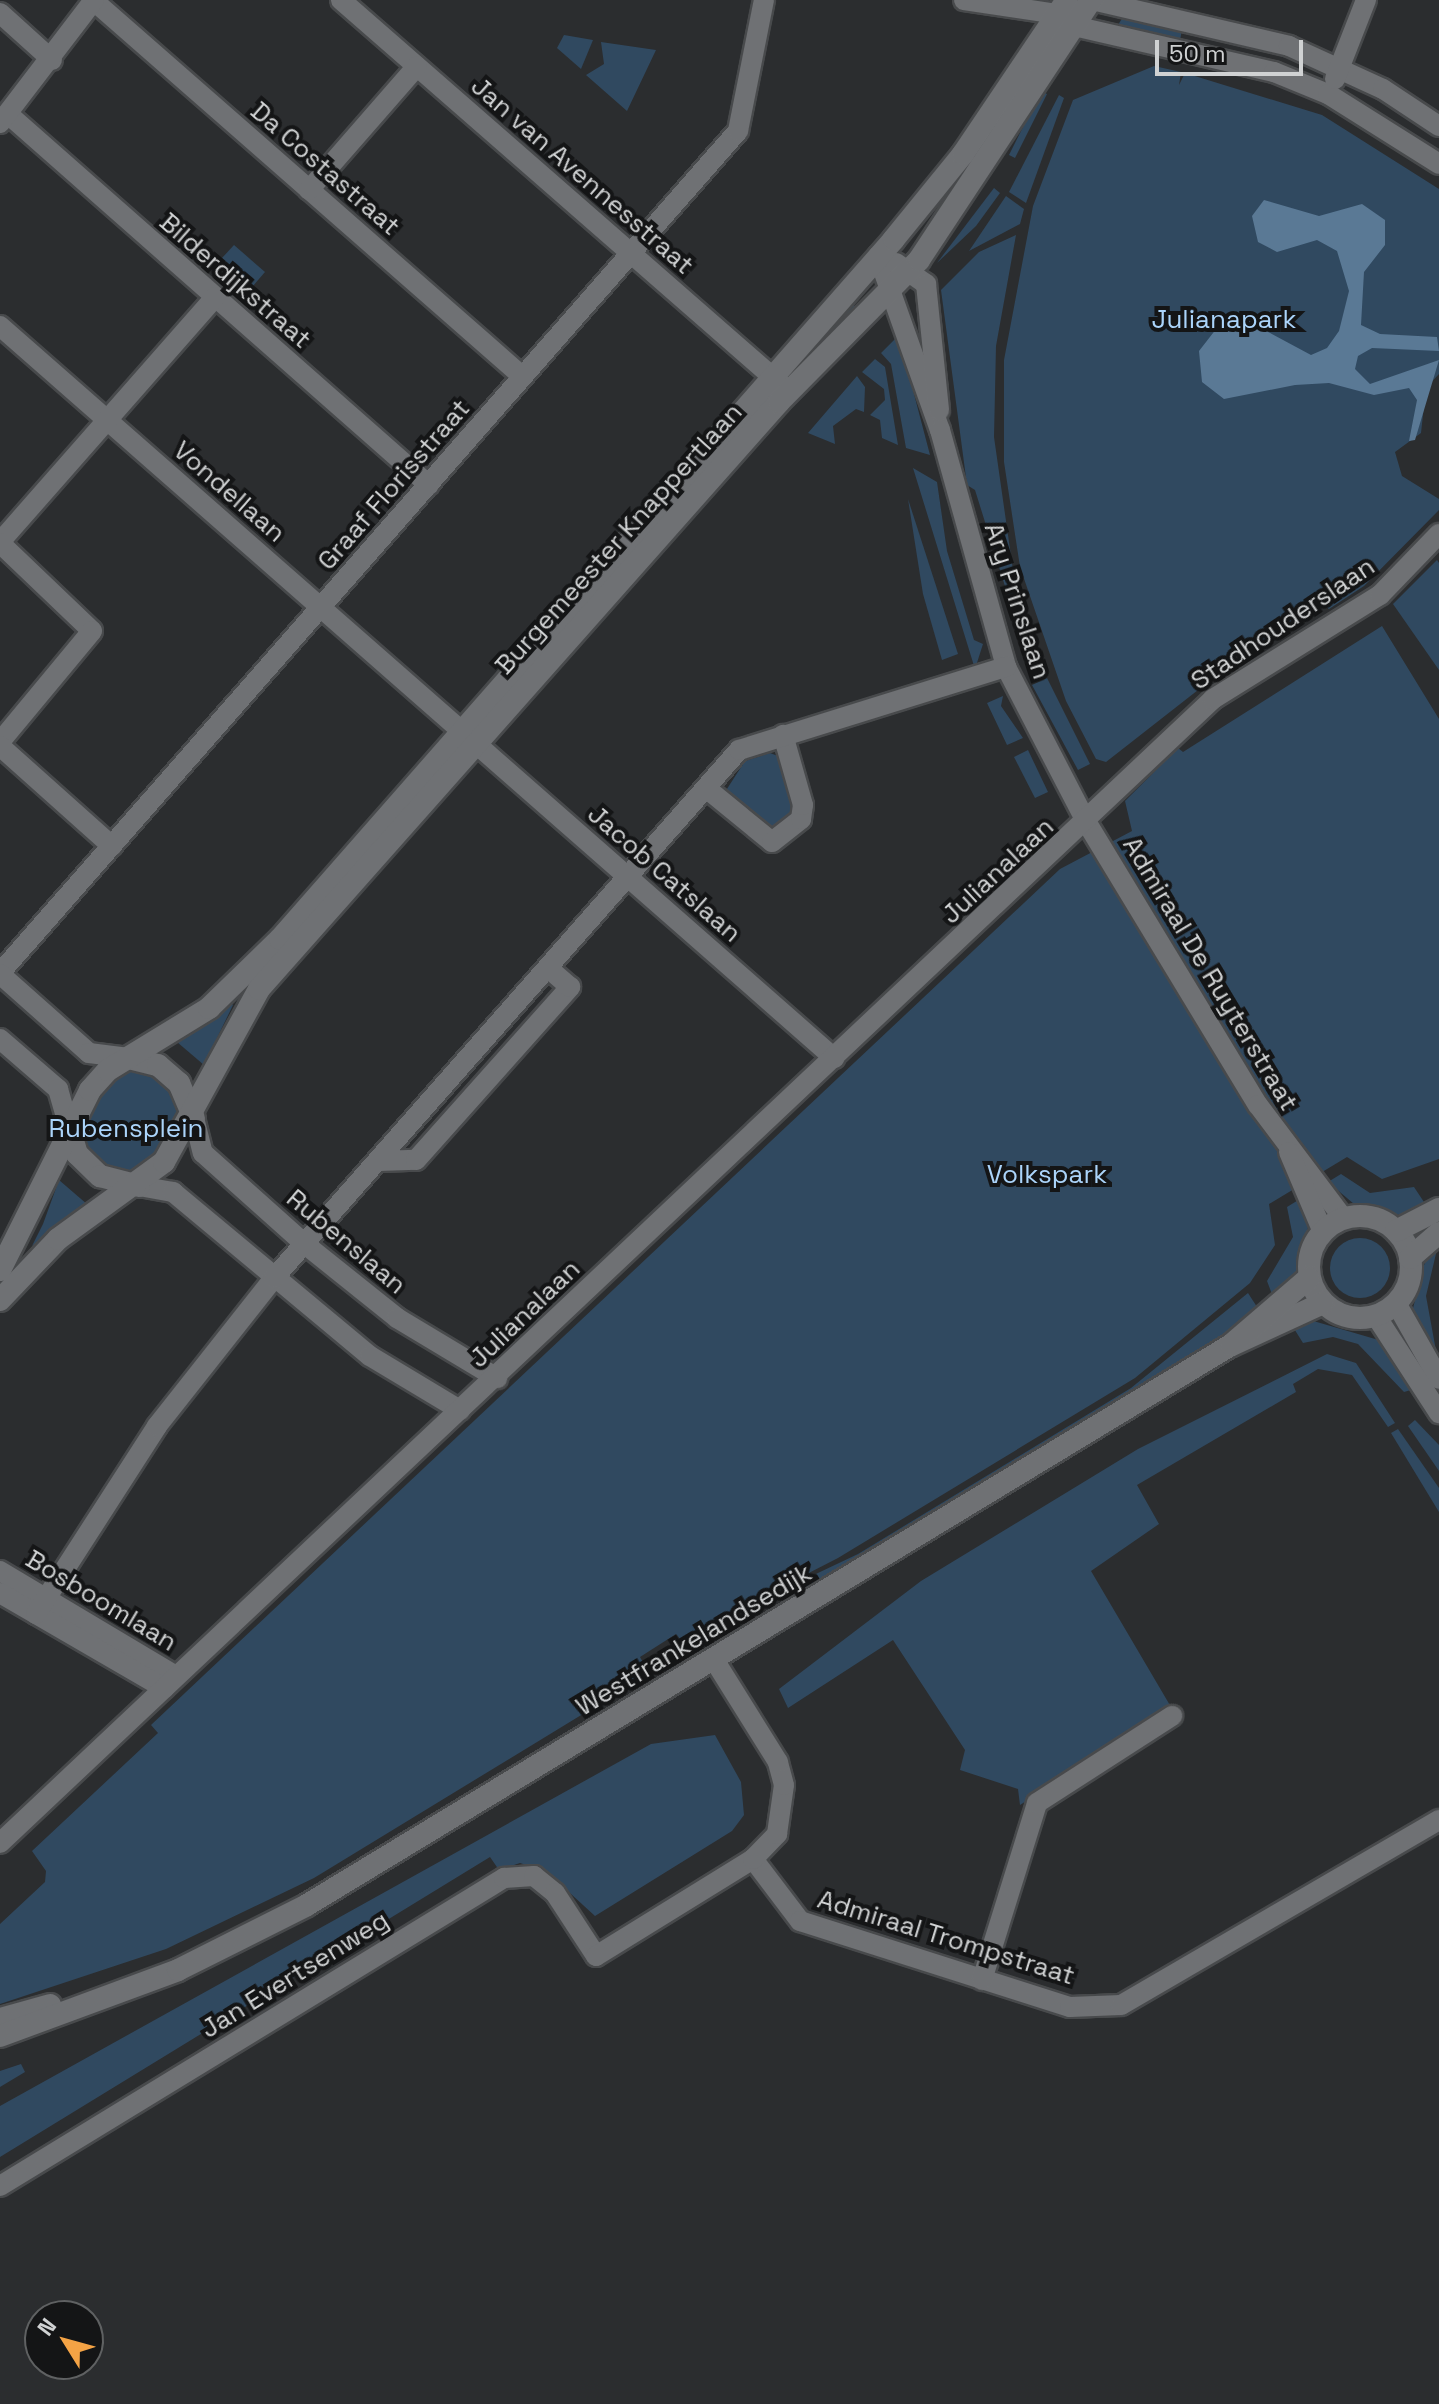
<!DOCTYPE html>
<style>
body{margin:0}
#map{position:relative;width:1439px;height:2404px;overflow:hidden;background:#2b2d2f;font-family:"Space Grotesk",sans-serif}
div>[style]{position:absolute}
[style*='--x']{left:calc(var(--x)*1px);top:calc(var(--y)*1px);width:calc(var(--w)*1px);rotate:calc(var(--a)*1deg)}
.green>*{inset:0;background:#304960}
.round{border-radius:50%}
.water>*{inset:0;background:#5a7995}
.roads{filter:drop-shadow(2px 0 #484a4c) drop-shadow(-2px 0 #484a4c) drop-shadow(0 2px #484a4c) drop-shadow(0 -2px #484a4c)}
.minor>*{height:20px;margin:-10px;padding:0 10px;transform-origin:10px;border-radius:10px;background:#6f7174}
.tertiary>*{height:22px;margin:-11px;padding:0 11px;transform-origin:11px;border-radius:11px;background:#6f7174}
.tertiary>.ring{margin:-11px;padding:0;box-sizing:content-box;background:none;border:22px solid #6f7174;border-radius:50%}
.secondary>*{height:22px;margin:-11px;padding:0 11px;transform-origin:11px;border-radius:11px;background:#6f7174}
span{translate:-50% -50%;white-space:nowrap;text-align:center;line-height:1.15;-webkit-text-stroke:8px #141516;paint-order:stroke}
.street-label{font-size:26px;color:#d0d2d3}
.park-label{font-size:26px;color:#abd4fa}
.north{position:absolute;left:24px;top:2300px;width:80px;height:80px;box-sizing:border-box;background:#141516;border:2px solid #5f6162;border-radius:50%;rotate:307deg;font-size:22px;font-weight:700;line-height:32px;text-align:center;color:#d0d2d3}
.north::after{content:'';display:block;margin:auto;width:28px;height:36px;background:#f4a345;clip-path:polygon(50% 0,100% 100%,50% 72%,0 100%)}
.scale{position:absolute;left:1155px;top:40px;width:148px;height:36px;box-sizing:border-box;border:4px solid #d0d2d3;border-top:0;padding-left:10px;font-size:24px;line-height:28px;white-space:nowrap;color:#d0d2d3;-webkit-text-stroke:6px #141516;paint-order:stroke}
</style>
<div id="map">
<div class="green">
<i style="clip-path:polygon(1125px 14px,1183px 25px,1180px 40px,1116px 28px)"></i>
<i style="clip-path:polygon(564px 35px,593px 40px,581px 69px,557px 48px)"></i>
<i style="clip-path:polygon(601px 42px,656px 50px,627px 111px,586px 75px,604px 64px)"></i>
<i style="clip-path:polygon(1154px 66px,1181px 72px,1179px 85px,1185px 73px,1322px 115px,1439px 189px,1439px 374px,1426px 388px,1421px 433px,1395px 452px,1402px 476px,1439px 499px,1439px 510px,1364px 586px,1329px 609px,1322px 604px,1269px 643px,1236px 651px,1230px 665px,1106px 762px,1096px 759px,1066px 701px,1020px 567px,1004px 462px,1004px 360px,1033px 206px,1073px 100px)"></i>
<i style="clip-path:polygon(1041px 91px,1047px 94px,1015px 158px,1009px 155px)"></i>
<i style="clip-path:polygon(1059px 95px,1064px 98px,1026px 203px,1009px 192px)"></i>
<i style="clip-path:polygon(994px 188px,1000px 193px,976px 226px,937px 263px)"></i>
<i style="clip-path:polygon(1006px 196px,1024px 209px,1020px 224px,969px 251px)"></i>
<i style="clip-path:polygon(1016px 235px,996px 346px,994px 437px,1014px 577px,1045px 671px,1033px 676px,975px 490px,967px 485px,941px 290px,979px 252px)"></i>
<i style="clip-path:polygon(234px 245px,265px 272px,253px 286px,222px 258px)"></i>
<i style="clip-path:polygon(846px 299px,861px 311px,794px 371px,788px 366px)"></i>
<i style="clip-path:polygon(895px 339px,903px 352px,930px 455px,906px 448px,891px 364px,881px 353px)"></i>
<i style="clip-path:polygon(875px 359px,885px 367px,898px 445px,882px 438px,880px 420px,870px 415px,885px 400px,884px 389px,862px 372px)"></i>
<i style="clip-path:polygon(857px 376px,865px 387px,864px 412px,856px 409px,833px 426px,835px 444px,808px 433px)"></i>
<i style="clip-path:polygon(913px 468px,937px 482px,947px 551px,974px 640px,983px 644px,975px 669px)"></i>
<i style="clip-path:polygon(908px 499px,958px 654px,942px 660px,923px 594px)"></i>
<i style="clip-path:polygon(1437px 560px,1439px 563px,1439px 670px,1393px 604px)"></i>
<i style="clip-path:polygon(1382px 626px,1439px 719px,1439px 1159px,1382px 1179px,1347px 1157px,1269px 1204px,1275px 1245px,1250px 1283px,1135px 1378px,838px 1558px,680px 1639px,676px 1634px,640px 1657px,646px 1668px,614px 1695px,314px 1878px,166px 1949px,0 2004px,0 1924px,45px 1882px,46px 1871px,32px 1851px,158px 1733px,151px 1725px,1060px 869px,1132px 831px,1125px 801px,1178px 748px,1183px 752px)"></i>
<i style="clip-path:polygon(1047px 678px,1090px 764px,1078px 770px,1032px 685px)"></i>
<i style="clip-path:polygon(1003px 696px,1001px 706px,1023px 738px,1007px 745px,987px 703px)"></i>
<i style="clip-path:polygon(1028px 750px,1048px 792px,1035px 798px,1014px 757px)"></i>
<i style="clip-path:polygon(770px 753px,778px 756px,795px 809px,772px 831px,725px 792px,745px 761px)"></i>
<i style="clip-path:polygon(232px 1004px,233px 1005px,204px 1065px,177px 1042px)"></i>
<i style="clip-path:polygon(128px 1068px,154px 1071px,186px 1106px,149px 1167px,118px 1178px,84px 1152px,77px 1130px,81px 1116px)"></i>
<i style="clip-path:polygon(1341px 1174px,1370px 1193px,1414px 1187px,1426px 1205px,1404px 1216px,1354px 1204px,1328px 1182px)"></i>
<i style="clip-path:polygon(59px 1180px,88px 1205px,32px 1246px,43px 1224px)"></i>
<i style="clip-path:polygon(1300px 1199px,1308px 1228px,1294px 1280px,1273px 1297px,1267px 1281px,1293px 1237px,1287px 1207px)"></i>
<i class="round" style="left:1330px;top:1238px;width:60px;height:60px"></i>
<i style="clip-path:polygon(1439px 1241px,1426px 1296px,1439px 1367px,1412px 1312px,1427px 1254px)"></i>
<i style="clip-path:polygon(1248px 1293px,1259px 1310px,1198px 1354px,824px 1581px,740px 1610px,858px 1554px,1131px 1388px)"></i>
<i style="clip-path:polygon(1310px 1320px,1382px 1341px,1411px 1390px,1404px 1392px,1358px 1344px,1333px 1337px,1303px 1343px,1293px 1327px)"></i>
<i style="clip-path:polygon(1327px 1354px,1356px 1363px,1395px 1423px,1388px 1427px,1352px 1375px,1318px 1369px,1293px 1384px,1296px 1392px,1137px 1485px,1159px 1524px,1091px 1571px,1171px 1707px,1020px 1805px,1018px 1789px,960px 1770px,965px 1750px,893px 1640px,788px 1708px,779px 1689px,921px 1581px,1138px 1449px)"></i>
<i style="clip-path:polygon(1415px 1420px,1439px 1445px,1439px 1471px,1408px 1426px)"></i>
<i style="clip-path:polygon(1398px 1429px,1439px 1488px,1439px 1512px,1391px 1433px)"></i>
<i style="clip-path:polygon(715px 1735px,741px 1782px,744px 1815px,732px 1831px,595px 1916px,547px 1872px,520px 1863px,499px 1870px,490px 1857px,0 2157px,0 2106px,651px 1744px)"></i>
<i style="clip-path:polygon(21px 2064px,25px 2072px,0 2087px,0 2071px)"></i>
</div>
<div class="water">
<i style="clip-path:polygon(1264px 200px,1319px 216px,1362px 204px,1385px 220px,1385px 245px,1364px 272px,1361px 325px,1380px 334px,1437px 337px,1439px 351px,1372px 348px,1358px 356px,1355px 369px,1370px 384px,1439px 360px,1415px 440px,1409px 441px,1417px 400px,1409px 388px,1374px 395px,1329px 383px,1295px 385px,1224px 399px,1202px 382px,1199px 351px,1220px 324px,1255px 325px,1311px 355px,1327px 348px,1339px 331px,1349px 291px,1337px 251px,1317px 240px,1277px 252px,1258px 242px,1252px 216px)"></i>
</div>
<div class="roads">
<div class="minor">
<i style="--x:341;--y:0;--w:588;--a:41.14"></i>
<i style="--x:964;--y:0;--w:95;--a:8.5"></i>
<i style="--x:1058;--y:14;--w:20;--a:37"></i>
<i style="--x:1074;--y:26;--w:205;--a:13"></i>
<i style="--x:1274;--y:72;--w:58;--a:22.2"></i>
<i style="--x:1328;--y:94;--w:131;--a:32.2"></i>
<i style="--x:1092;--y:0;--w:202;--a:13.1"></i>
<i style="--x:1289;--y:46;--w:103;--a:24.6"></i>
<i style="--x:1383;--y:89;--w:67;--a:33.5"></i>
<i style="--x:94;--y:1;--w:570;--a:41.23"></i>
<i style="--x:0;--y:13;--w:70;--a:42.1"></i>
<i style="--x:1335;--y:79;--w:85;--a:-68.6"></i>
<i style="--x:8;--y:114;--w:561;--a:41.39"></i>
<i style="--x:0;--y:123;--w:155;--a:-52.6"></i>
<i style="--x:309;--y:190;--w:164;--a:-48.9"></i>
<i style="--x:878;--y:256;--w:185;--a:70.4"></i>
<i style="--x:940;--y:430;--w:246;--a:74.4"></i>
<i style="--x:1006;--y:667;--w:176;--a:62.6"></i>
<i style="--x:1087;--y:823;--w:330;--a:58.8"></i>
<i style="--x:1258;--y:1105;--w:143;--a:53"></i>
<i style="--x:896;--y:263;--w:37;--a:35"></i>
<i style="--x:926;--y:284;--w:127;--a:84.1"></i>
<i style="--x:0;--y:326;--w:1110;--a:41.27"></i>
<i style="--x:0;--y:542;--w:326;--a:-48.7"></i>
<i style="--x:0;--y:543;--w:127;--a:43.7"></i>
<i style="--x:92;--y:631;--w:144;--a:129.7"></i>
<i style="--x:0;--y:746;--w:150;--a:41.8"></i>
<i style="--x:706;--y:788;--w:85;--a:39.3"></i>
<i style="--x:772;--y:842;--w:37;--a:-38"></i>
<i style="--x:801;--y:819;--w:14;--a:-82"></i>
<i style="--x:803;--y:805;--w:73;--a:-105.9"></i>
<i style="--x:0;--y:973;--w:1120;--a:-48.77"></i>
<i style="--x:738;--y:131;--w:134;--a:-78.8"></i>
<i style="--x:0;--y:974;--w:119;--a:41.6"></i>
<i style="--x:89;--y:1053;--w:40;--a:7.1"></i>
<i style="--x:0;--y:1039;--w:77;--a:40.8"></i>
<i style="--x:58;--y:1089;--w:35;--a:74"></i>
<i style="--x:194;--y:1118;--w:36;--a:76"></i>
<i style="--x:203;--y:1153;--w:138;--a:41.8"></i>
<i style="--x:306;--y:1245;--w:117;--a:38.7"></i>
<i style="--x:397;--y:1318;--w:117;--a:31"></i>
<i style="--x:1289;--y:1152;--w:87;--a:67"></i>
<i style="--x:379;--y:1161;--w:37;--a:-2"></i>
<i style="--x:416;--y:1160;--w:232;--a:-48.3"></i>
<i style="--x:570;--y:987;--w:29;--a:-139"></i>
<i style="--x:139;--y:1186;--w:35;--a:10"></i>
<i style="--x:173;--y:1192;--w:256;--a:39.8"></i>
<i style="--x:370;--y:1356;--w:105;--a:31"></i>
<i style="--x:1396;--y:1303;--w:87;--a:60.5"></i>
<i style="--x:1376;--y:1316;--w:116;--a:57"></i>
<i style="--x:0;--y:1571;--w:205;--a:30.8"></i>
<i style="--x:0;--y:1593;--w:190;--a:30.1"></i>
<i style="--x:36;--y:1614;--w:224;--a:-57.2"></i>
<i style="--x:157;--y:1426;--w:189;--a:-51.7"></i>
<i style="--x:274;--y:1278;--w:704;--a:-48.63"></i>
<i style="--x:739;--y:750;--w:280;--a:-17.3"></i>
<i style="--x:0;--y:1843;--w:1667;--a:-43.32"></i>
<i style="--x:1213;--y:699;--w:197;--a:-31.9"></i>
<i style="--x:1380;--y:595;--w:85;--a:-46"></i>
<i style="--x:753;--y:1859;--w:78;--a:52.8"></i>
<i style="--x:800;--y:1921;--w:283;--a:17.7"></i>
<i style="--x:1070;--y:2007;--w:51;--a:-2.2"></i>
<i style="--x:1121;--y:2005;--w:368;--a:-30.2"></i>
<i style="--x:982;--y:1980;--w:185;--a:-72.7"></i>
<i style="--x:1037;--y:1803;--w:161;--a:-32.8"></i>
<i style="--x:0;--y:2186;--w:591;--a:-31.43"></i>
<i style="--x:504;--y:1878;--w:30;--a:-4"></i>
<i style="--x:534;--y:1876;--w:27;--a:39"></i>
<i style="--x:555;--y:1893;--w:75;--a:56.9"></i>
<i style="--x:596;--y:1956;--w:185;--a:-31.7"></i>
<i style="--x:753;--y:1859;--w:35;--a:-46"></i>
<i style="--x:777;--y:1834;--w:49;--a:-81.9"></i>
<i style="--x:784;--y:1785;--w:24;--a:-105"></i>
<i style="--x:778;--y:1762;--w:119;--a:-122"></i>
</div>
<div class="tertiary">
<i class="ring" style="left:1309px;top:1216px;width:80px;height:80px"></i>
<i style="--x:1396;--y:1231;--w:48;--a:-27.1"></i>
<i style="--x:1410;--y:1258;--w:38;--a:-41"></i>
<i style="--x:1232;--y:1345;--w:100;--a:-24.8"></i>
<i style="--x:0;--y:2019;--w:52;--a:-15.6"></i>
<i style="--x:0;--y:2036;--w:190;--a:-20.3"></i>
<i style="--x:178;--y:1970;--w:144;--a:-26.7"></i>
<i style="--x:307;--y:1905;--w:1080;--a:-31.22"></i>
<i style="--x:1231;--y:1345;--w:103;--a:-40.7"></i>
</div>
<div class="secondary">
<i style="--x:129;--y:1058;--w:30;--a:14"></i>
<i style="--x:158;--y:1065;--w:28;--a:41"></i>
<i style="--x:179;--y:1083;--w:38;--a:67"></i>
<i style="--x:68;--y:1123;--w:32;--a:74"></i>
<i style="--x:77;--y:1154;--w:32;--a:44"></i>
<i style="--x:100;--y:1176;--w:40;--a:14.4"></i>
<i style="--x:0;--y:1270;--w:201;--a:-63.4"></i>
<i style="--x:90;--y:1090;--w:27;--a:-48"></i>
<i style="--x:108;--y:1070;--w:119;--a:-31.5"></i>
<i style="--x:209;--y:1008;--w:99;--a:-44.2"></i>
<i style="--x:280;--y:939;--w:931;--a:-48.74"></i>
<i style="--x:894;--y:239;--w:109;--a:-50.9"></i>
<i style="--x:963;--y:154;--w:186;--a:-56"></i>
<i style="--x:0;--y:1300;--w:84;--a:-46.4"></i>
<i style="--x:58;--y:1239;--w:131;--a:-36"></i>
<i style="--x:164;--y:1162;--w:197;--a:-61.2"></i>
<i style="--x:259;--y:989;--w:784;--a:-48.46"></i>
<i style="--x:779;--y:402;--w:199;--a:-45.4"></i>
<i style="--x:919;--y:260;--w:312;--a:-56.5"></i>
</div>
</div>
<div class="street-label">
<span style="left:325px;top:169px;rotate:41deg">Da Costastraat</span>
<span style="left:582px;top:176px;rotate:41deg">Jan van Avennesstraat</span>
<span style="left:235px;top:281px;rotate:41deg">Bilderdijkstraat</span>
<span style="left:394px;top:485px;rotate:-49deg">Graaf Florisstraat</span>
<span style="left:229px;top:492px;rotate:41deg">Vondellaan</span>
<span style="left:619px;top:539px;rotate:-48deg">Burgemeester Knappertlaan</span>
<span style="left:1017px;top:601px;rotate:72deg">Ary Prinslaan</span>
<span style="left:1283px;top:624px;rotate:-34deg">Stadhouderslaan</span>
<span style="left:998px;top:871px;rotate:-43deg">Julianalaan</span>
<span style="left:664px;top:874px;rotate:41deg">Jacob Catslaan</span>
<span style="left:1210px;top:974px;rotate:59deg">Admiraal De Ruyterstraat</span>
<span style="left:346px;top:1242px;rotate:40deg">Rubenslaan</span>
<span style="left:525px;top:1314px;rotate:-44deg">Julianalaan</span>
<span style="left:101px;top:1601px;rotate:31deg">Bosboomlaan</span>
<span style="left:694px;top:1640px;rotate:-31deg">Westfrankelandsedijk</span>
<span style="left:946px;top:1938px;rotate:17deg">Admiraal Trompstraat</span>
<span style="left:295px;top:1975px;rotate:-32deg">Jan Evertsenweg</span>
</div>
<div class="park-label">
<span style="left:1224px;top:320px">Julianapark</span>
<span style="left:126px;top:1129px">Rubensplein</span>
<span style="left:1047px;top:1175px">Volkspark</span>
</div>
<div class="north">N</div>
<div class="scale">50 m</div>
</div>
